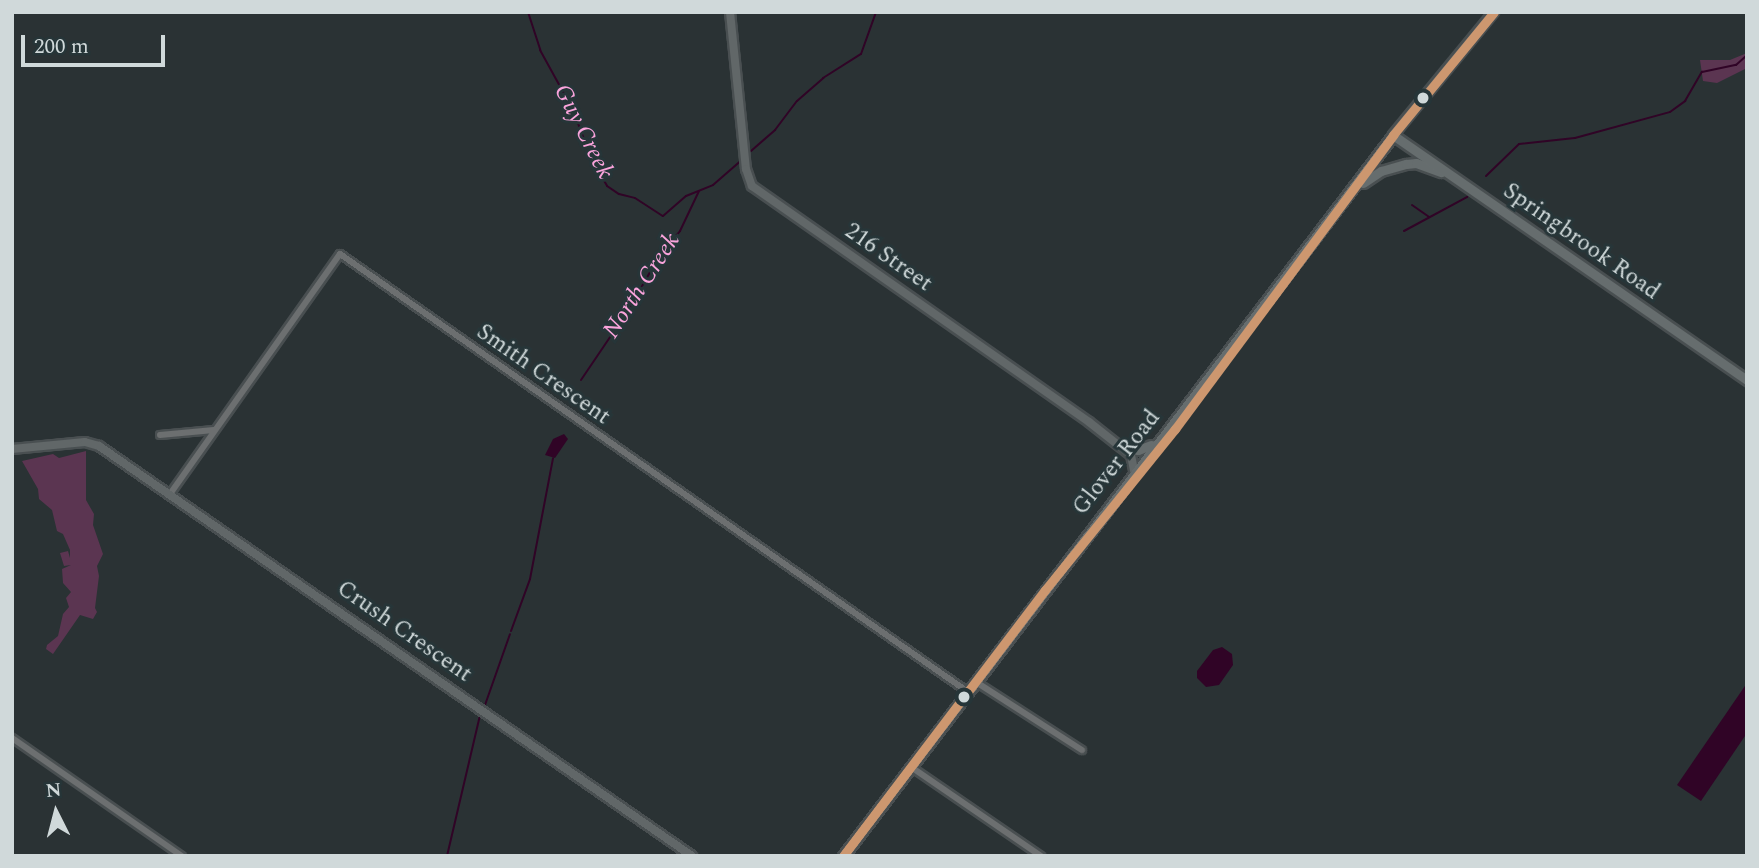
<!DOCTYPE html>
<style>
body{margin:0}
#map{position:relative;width:1759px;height:868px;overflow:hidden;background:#2a3234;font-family:Spectral,serif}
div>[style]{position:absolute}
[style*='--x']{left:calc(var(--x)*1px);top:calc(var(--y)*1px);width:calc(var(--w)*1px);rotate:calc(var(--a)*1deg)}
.green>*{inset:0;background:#5b3551}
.water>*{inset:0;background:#300426}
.stream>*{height:2px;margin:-1px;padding:0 1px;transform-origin:1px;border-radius:1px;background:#300426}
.roads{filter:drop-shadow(2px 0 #494f51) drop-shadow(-2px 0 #494f51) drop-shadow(0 2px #494f51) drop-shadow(0 -2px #494f51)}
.minor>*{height:6px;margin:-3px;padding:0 3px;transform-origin:3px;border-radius:3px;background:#6c6f70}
.major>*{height:8px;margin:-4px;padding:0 4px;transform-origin:4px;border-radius:4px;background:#616768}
.highway>*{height:9px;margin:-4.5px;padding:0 4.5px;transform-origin:4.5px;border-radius:4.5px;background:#666d6e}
.bus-1>*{height:9px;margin:-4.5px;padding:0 4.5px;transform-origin:4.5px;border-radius:4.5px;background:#cd976f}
.dots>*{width:19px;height:19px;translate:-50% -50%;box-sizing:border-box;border:4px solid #263538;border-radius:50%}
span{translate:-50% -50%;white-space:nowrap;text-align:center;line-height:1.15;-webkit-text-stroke:6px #263538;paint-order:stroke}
.street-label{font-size:23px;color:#d0d9da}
.water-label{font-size:24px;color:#faa4dc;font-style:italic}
.frame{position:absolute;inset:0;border:14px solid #d0d9da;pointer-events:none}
.north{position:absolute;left:21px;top:777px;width:70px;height:70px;-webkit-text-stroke:5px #263538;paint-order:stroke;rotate:354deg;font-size:19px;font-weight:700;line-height:28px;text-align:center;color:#d0d9da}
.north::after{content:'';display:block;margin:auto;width:24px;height:32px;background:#d0d9da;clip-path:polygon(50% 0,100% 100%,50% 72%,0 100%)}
.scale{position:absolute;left:21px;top:35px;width:144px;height:32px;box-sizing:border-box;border:4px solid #d0d9da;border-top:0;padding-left:9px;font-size:21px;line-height:24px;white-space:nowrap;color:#d0d9da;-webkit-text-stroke:5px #263538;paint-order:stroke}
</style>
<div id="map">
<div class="green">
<i style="clip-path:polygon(1747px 53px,1747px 68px,1717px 83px,1703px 81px,1700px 60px,1730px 60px)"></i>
<i style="clip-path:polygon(86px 451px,86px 500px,94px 514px,93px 525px,103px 554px,97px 566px,99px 576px,95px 608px,97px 612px,93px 619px,80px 615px,53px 654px,46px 649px,47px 645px,58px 636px,63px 614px,69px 607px,66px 598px,71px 592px,63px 583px,62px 569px,71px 565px,64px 566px,60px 553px,68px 551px,70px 558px,70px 550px,63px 534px,57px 531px,52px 510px,39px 499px,38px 489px,22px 461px,53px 454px,59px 458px)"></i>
</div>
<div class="water">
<i style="clip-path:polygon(564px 434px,568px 439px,555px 458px,545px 455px,553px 439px)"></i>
<i style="clip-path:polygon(1222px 647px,1232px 654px,1233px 665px,1219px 685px,1206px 687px,1197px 678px,1197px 671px,1213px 650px)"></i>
<i style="clip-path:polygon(1747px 683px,1747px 733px,1701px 801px,1677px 785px)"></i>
</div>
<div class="stream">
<i style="--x:528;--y:12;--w:40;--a:72"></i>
<i style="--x:540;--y:50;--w:68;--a:61.2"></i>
<i style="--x:573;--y:110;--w:51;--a:69.4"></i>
<i style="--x:591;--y:158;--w:32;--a:60"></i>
<i style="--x:607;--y:186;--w:14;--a:34"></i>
<i style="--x:619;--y:194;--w:16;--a:14"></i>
<i style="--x:635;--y:198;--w:33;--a:33"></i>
<i style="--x:663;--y:216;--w:30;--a:-41"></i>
<i style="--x:686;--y:196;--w:29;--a:-22"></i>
<i style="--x:713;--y:185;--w:35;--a:-41"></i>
<i style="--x:751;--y:151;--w:32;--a:-41"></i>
<i style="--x:775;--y:130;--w:36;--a:-53"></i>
<i style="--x:797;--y:101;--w:35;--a:-41"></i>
<i style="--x:823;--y:78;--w:45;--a:-32.3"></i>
<i style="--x:861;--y:54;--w:45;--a:-70.3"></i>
<i style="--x:1486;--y:176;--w:46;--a:-44.1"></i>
<i style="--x:1519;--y:144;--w:56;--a:-6.1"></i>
<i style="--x:1575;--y:138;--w:98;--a:-15.3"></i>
<i style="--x:1670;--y:112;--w:19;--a:-36"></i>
<i style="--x:1685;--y:101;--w:34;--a:-60"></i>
<i style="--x:1702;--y:72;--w:35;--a:-12"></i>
<i style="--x:1736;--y:65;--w:15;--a:-42"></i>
<i style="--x:1412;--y:205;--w:21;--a:35"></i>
<i style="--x:1404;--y:231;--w:72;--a:-28.4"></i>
<i style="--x:581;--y:380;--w:86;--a:-55.9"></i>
<i style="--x:629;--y:309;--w:64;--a:-60.3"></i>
<i style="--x:661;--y:253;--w:29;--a:-49"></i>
<i style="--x:680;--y:231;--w:44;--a:-64.6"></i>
<i style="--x:511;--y:631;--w:55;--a:-69.9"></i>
<i style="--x:530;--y:579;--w:123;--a:-79.2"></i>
<i style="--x:485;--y:705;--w:75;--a:-70.6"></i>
<i style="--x:447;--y:856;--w:145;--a:-76.8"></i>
</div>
<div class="roads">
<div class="minor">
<i style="--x:160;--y:435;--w:54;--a:-5.3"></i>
<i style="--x:170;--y:494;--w:294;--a:-54.7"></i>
<i style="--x:340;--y:254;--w:766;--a:34.89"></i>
<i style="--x:976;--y:682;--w:126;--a:32.7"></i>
<i style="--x:12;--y:738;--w:207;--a:34.8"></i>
<i style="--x:911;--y:767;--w:158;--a:34.4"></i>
</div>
<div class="major">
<i style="--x:730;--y:12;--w:158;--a:84.2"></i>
<i style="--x:746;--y:169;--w:18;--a:71"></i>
<i style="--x:752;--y:186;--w:411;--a:35"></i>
<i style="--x:1089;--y:422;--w:53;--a:38.2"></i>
<i style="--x:1131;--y:455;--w:16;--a:79"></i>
<i style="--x:1393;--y:135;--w:159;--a:-50.6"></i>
<i style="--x:12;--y:449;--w:73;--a:-5.5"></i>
<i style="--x:85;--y:442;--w:15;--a:16"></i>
<i style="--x:99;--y:446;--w:721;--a:34.66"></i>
</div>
<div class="highway">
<i style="--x:1363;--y:183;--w:22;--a:-34"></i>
<i style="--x:1381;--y:171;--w:26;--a:-16"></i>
<i style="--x:1406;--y:164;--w:10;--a:-6"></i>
<i style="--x:1416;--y:163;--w:27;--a:20"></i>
<i style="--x:1129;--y:448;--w:9;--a:13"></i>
<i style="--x:1138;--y:450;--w:14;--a:-21"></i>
<i style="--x:843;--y:856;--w:907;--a:-52.66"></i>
<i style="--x:1393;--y:135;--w:431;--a:34.7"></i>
</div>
</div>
<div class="bus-1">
<i style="--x:843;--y:856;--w:334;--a:-52.8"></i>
<i style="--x:1045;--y:590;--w:207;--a:-51.1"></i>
<i style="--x:1175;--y:429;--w:366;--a:-53.4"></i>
<i style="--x:1393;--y:135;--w:159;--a:-50.6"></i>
</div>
<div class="dots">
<i style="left:1423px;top:98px;background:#d0d9da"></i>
<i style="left:964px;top:697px;background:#d0d9da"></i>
</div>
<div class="street-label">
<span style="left:1581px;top:242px;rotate:35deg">Springbrook Road</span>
<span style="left:888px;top:258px;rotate:35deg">216 Street</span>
<span style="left:543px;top:375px;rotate:35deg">Smith Crescent</span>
<span style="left:1117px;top:463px;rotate:-52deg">Glover Road</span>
<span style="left:404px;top:632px;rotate:35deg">Crush Crescent</span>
</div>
<div class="water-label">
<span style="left:583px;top:132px;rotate:63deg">Guy Creek</span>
<span style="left:642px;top:286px;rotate:-57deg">North Creek</span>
</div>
<div class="frame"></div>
<div class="north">N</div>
<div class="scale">200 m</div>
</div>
